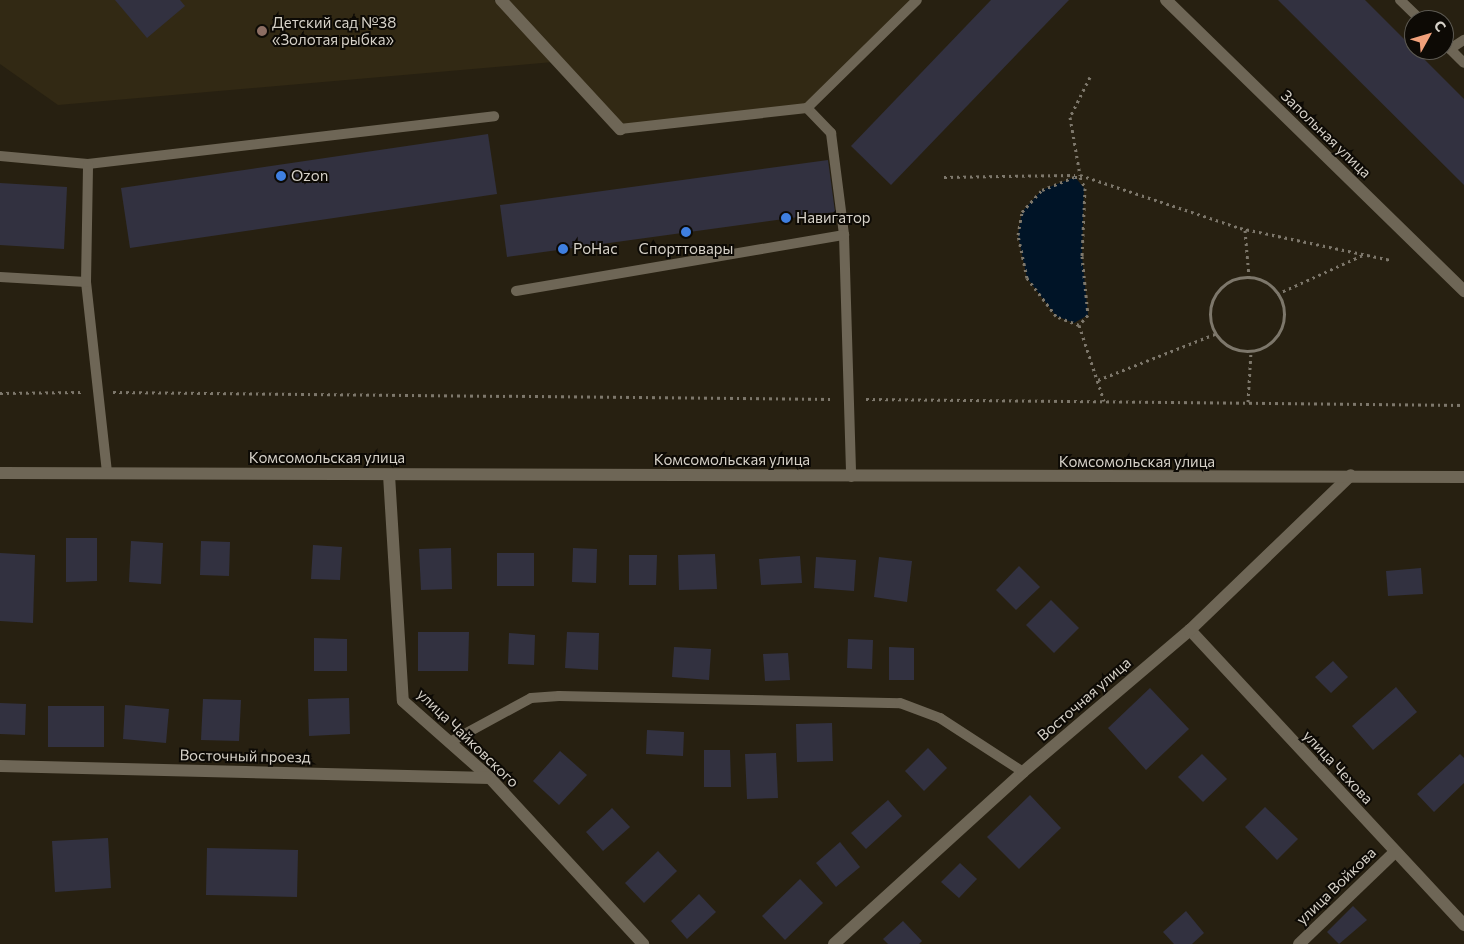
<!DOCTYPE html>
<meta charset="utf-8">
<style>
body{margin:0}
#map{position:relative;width:1464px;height:944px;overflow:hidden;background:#272011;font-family:Commissioner,sans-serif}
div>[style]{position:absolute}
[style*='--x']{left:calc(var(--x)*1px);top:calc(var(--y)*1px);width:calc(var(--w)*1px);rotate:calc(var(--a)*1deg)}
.built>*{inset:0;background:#322914}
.water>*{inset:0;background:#001427}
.building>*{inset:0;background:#323140}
.path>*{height:3px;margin-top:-1.5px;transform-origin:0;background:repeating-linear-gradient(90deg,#7d776b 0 2.5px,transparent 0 6.5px)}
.path>.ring{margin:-1.5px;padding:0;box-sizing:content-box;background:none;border:3px solid #7d776b;border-radius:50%}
.lane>*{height:10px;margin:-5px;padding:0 5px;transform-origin:5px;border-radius:5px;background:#6e6656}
.street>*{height:12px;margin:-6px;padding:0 6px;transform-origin:6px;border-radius:6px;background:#6e6656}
.secondary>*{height:12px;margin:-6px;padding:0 6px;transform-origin:6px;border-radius:6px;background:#6e6656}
.dots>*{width:14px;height:14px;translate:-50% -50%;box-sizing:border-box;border:2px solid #0d0a05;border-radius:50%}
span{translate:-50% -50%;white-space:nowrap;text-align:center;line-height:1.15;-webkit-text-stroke:4px #0d0a05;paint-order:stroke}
.poi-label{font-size:15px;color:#d6d1c8}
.left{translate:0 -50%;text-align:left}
.street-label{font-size:15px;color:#d6d1c8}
.north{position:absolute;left:1404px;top:10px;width:50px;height:50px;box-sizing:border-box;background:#0d0a05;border:1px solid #5d5a53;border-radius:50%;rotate:51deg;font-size:14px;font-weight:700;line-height:20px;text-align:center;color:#d6d1c8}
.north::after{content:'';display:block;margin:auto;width:18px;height:22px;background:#f1a17b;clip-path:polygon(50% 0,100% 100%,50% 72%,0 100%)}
</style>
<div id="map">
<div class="built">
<i style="clip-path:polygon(0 0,494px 0,553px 62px,58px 105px,0 64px)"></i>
<i style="clip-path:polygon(505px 0,912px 0,807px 105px,622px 126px)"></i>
</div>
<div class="water">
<i style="clip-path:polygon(1075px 177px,1084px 188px,1082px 256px,1088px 315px,1074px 323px,1056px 316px,1027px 278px,1018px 235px,1022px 212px,1042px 190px)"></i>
</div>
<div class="building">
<i style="clip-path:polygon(115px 0,180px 0,185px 6px,147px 38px)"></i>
<i style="clip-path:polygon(991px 0,1069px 0,891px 185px,851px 146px)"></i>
<i style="clip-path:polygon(1278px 0,1365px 0,1464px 99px,1464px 185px)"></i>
<i style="clip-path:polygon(488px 134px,497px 194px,130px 248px,121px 188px)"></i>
<i style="clip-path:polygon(828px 160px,835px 212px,507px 257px,500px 205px)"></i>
<i style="clip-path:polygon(0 183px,67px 187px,64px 249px,0 245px)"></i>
<i style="clip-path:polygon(66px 538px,97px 538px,97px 581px,66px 582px)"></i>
<i style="clip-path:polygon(131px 541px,163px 543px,161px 584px,129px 582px)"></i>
<i style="clip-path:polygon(201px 541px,230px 542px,229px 576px,200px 575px)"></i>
<i style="clip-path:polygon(313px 545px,342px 547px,340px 580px,311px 579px)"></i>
<i style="clip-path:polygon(451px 548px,452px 589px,421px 590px,419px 549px)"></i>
<i style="clip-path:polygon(573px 548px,597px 549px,596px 583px,572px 582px)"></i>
<i style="clip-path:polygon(0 553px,35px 555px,33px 623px,0 621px)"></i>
<i style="clip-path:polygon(497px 553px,534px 553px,534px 586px,497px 586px)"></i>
<i style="clip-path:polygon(715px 554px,717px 589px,679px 590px,678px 555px)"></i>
<i style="clip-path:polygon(629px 555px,657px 555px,656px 585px,629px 585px)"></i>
<i style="clip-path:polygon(800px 556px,802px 583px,761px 585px,759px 559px)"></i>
<i style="clip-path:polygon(816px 557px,856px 560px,854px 591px,814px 588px)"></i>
<i style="clip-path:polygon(879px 557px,912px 561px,907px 602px,874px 597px)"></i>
<i style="clip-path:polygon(1019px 566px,1040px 587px,1016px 610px,996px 590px)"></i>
<i style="clip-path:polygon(1421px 568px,1423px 594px,1388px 596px,1386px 571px)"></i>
<i style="clip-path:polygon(1051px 600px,1079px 628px,1054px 653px,1026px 625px)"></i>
<i style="clip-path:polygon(418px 632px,469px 632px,468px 671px,418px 671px)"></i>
<i style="clip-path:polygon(567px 632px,599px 633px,598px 670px,565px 668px)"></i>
<i style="clip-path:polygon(509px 633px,535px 635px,534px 665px,508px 664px)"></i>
<i style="clip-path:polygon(314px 638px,347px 639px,347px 671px,314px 671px)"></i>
<i style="clip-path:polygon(848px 639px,873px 640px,872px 669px,847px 668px)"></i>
<i style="clip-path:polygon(674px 647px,711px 649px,709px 680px,672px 677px)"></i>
<i style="clip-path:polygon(889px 647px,914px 648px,914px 680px,889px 680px)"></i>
<i style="clip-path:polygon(788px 653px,790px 680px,765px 681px,763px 654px)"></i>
<i style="clip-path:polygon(1333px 661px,1348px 677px,1331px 693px,1315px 677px)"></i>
<i style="clip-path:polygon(1396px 687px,1417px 712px,1373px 750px,1352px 726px)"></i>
<i style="clip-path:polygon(1150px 688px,1189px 729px,1146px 770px,1108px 728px)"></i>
<i style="clip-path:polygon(349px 698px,350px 734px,309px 736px,308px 699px)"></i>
<i style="clip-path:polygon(203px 699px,241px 700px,239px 741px,201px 740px)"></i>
<i style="clip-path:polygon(0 703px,26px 704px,25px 735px,0 734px)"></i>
<i style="clip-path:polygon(125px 705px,169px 709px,166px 743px,123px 739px)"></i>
<i style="clip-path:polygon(48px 706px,104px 706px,104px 747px,48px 747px)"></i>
<i style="clip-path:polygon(832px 723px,833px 761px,797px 762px,796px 724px)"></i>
<i style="clip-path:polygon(647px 730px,684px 732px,683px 756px,646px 754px)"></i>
<i style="clip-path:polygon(928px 748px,947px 768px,924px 791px,905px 771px)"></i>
<i style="clip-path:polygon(704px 750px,730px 750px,731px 787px,704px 787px)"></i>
<i style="clip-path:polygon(560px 751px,587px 775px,559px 805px,533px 781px)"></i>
<i style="clip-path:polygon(776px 753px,778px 798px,747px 799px,745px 754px)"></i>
<i style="clip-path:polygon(1202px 754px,1227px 779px,1203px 802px,1178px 777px)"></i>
<i style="clip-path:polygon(1460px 754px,1464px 758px,1464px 783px,1434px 812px,1417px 794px)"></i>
<i style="clip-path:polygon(1030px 795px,1061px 828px,1019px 869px,987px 837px)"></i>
<i style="clip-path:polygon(888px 800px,902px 816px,866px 849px,851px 833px)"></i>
<i style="clip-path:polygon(1265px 807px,1298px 839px,1277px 860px,1245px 827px)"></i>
<i style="clip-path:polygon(612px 808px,630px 827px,603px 851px,586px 832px)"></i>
<i style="clip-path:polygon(108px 838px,111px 888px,55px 892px,52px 841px)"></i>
<i style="clip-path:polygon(840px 842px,860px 867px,836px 887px,816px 863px)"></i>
<i style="clip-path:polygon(207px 848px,298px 850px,297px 897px,206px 895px)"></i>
<i style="clip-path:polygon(658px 851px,677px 871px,644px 903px,625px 883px)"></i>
<i style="clip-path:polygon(960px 863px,977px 879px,959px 898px,941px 882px)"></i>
<i style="clip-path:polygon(800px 879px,823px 903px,785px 940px,762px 916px)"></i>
<i style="clip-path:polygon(699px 894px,716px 912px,687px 939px,671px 921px)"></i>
<i style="clip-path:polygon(1353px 906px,1367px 920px,1339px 944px,1327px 932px)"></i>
<i style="clip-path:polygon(1186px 911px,1204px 933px,1192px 944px,1174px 944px,1163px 932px)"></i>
<i style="clip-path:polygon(903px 921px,922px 941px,919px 944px,888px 944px,883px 939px)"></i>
</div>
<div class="path">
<i style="--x:1090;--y:77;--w:45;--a:116.6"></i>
<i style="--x:1070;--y:117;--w:59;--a:80.2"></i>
<i style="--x:1080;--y:175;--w:169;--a:18.3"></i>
<i style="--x:1240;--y:228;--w:154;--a:12"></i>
<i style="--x:944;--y:177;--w:131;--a:-0.9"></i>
<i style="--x:1075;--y:177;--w:5;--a:0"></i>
<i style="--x:1080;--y:177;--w:12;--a:66"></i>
<i style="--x:1085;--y:188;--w:68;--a:92.5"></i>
<i style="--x:1082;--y:256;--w:59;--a:84.2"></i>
<i style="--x:1088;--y:315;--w:13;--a:132"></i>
<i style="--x:1079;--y:325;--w:25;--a:-159"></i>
<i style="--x:1056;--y:316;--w:48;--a:-127.3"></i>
<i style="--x:1027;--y:278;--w:44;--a:-101.8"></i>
<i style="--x:1018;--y:235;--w:23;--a:-80"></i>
<i style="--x:1022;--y:212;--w:30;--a:-48"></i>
<i style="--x:1042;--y:190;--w:35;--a:-22"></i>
<i style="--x:1245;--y:230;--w:47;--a:85.1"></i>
<i class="ring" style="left:1210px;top:277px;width:71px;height:71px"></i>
<i style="--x:1277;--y:294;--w:94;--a:-24.4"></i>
<i style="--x:1079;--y:325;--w:80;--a:71.8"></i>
<i style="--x:1098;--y:380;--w:126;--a:-21.5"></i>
<i style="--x:113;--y:392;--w:719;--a:0.56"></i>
<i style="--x:0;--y:393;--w:82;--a:-0.7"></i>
<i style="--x:866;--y:399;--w:598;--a:0.57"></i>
<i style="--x:1248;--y:402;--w:51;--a:-86.6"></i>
</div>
<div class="lane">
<i style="--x:1400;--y:0;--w:29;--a:44"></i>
<i style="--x:1444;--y:43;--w:28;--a:45"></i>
<i style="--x:1450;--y:49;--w:17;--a:-33"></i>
<i style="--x:807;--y:108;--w:35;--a:46"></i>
<i style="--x:831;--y:133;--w:103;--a:82.7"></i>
<i style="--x:844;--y:235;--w:242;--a:88.3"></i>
<i style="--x:620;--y:129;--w:188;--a:-6.4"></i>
<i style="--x:807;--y:108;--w:154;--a:-44.5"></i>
<i style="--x:0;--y:156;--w:88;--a:5.2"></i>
<i style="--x:88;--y:164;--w:409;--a:-6.7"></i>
<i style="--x:0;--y:277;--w:86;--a:3.3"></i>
<i style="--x:86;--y:282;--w:191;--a:83.7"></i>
<i style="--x:86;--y:282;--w:118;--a:-89"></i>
<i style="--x:516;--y:291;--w:333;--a:-9.7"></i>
<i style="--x:450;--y:742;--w:92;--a:-28.5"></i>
<i style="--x:531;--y:698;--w:28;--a:-4"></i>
<i style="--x:559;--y:696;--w:341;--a:1.2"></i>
<i style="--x:900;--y:703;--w:43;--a:20.6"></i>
<i style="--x:940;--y:718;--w:99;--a:33"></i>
</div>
<div class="street">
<i style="--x:501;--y:0;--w:176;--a:47.3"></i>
<i style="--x:1166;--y:0;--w:417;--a:44.3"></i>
<i style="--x:389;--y:475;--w:226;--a:86.5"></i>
<i style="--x:403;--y:701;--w:116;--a:41.5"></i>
<i style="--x:490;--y:778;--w:226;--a:47.3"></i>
<i style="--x:1190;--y:630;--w:403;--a:47.1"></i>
<i style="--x:0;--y:766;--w:490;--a:1.4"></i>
<i style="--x:834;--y:944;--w:256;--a:-42.3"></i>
<i style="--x:1023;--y:772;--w:219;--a:-40.4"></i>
<i style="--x:1190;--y:630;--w:223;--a:-43.9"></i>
<i style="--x:1299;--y:944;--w:133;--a:-43.8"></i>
</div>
<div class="secondary">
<i style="--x:0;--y:473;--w:1464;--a:0.16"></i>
</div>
<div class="dots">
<i style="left:262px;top:31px;background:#8d6e63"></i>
<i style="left:281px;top:176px;background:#3f7fe0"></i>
<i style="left:786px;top:218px;background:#3f7fe0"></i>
<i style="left:686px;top:232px;background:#3f7fe0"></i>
<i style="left:563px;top:249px;background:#3f7fe0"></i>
</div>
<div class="poi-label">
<span class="left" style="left:272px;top:31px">Детский сад №38<br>«Золотая рыбка»</span>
<span class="left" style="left:291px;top:176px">Ozon</span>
<span class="left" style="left:796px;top:218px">Навигатор</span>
<span class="left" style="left:573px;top:249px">РоНас</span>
<span style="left:686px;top:249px">Спорттовары</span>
</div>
<div class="street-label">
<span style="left:1326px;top:134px;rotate:44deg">Запольная улица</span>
<span style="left:327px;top:458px">Комсомольская улица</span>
<span style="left:732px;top:460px">Комсомольская улица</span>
<span style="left:1137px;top:462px">Комсомольская улица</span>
<span style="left:1084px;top:699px;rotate:-41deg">Восточная улица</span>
<span style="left:468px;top:738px;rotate:44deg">улица Чайковского</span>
<span style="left:245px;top:756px;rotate:1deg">Восточный проезд</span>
<span style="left:1338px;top:767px;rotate:47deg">улица Чехова</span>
<span style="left:1336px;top:886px;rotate:-44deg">улица Войкова</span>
</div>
<div class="north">С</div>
</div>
